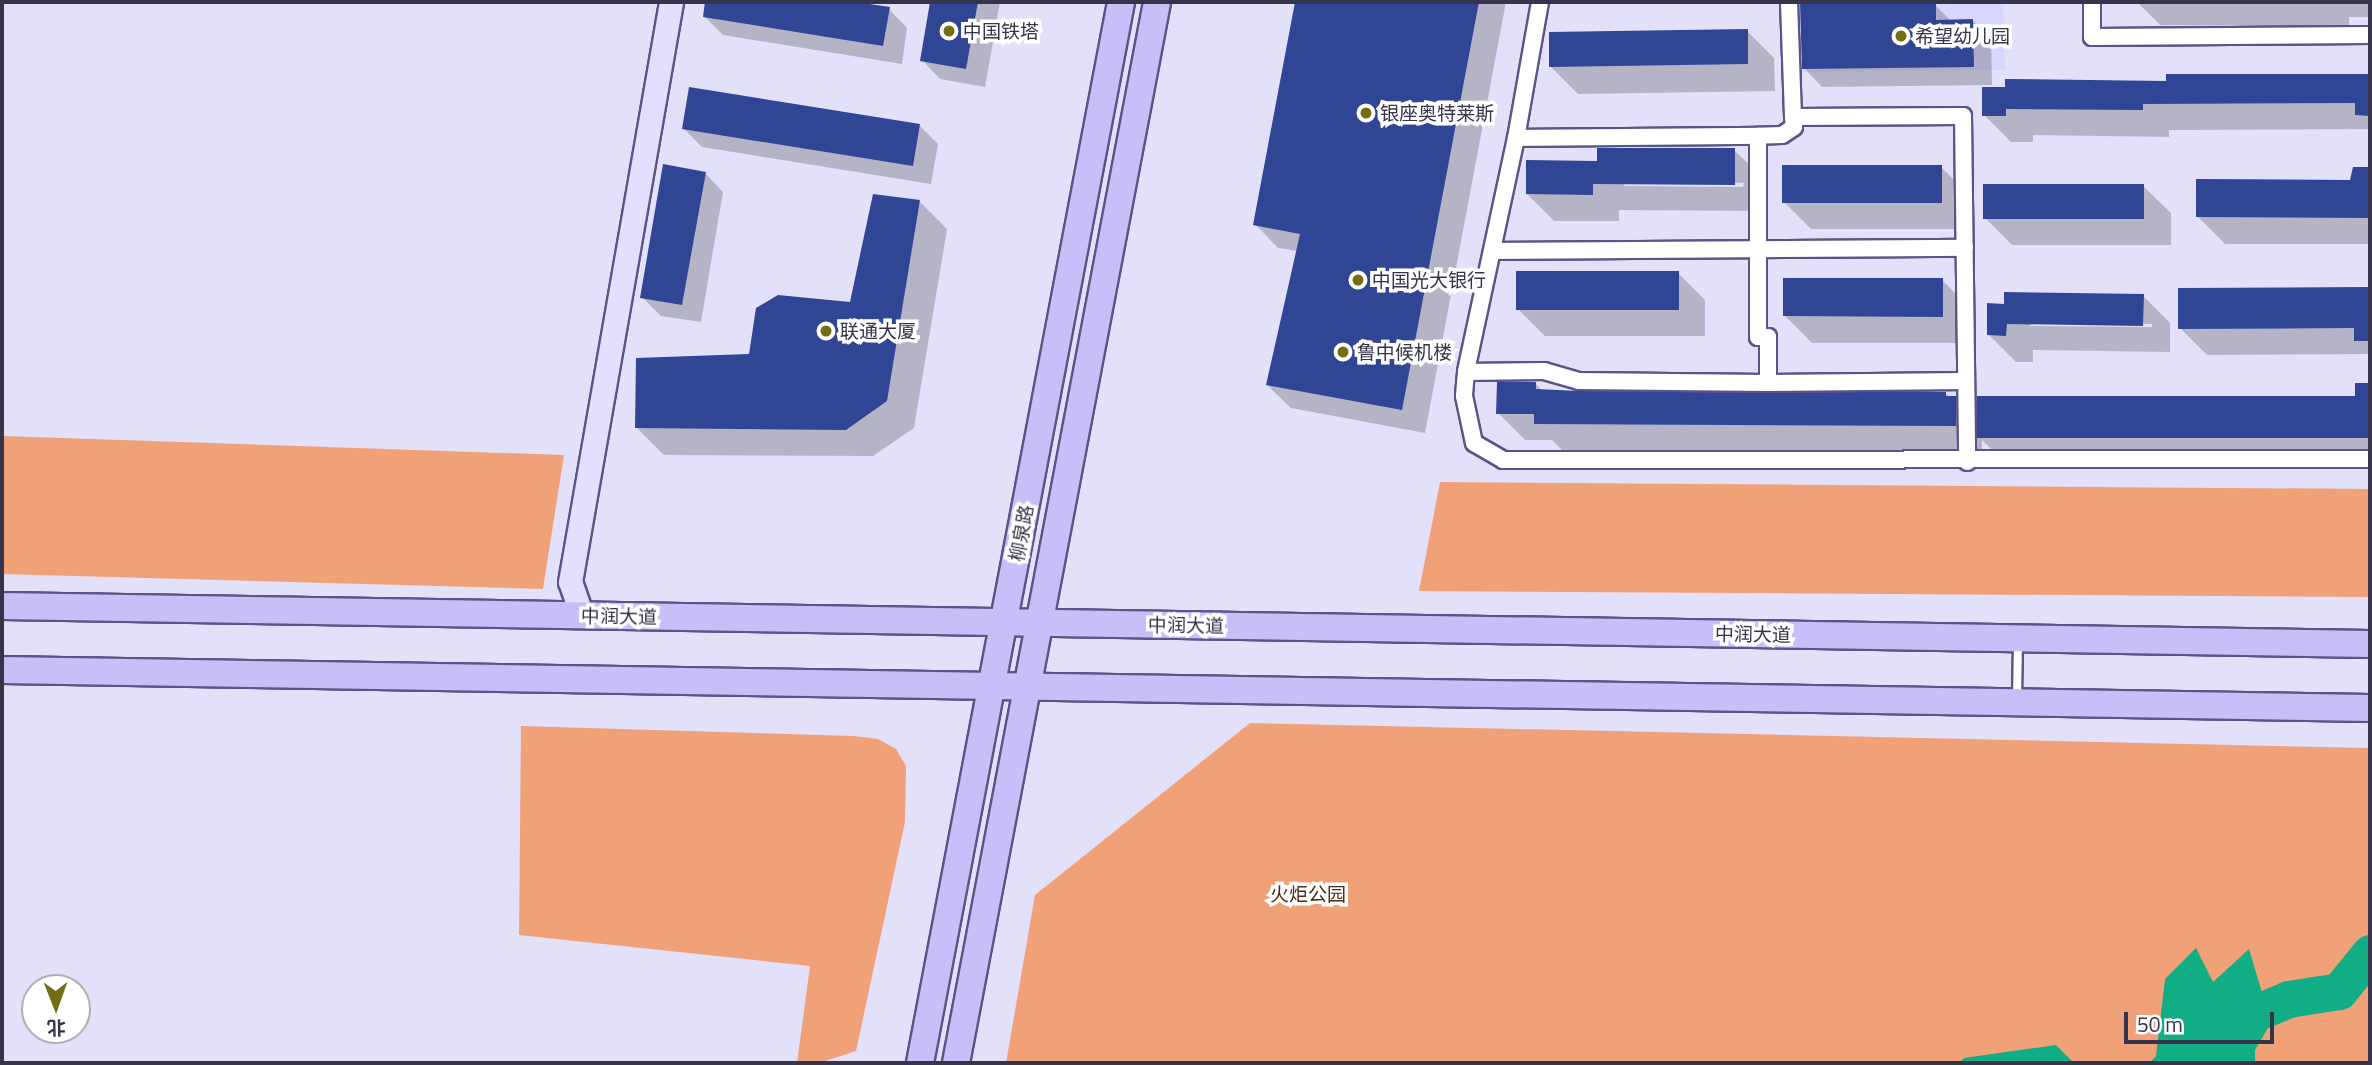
<!DOCTYPE html>
<meta charset="utf-8">
<style>
body{margin:0}
#map{position:relative;width:2372px;height:1065px;overflow:hidden;background:#e3e1f9;font-family:"Titillium Web","Noto Sans SC",sans-serif}
div>[style]{position:absolute}
[style*='--x']{left:calc(var(--x)*1px);top:calc(var(--y)*1px);width:calc(var(--w)*1px);rotate:calc(var(--a)*1deg)}
.built>*{inset:0;background:#d8d6fd}
.green>*{inset:0;background:#f0a178}
.water>*{inset:0;background:#11ae86}
.shadow>*{inset:0;background:#0003}
.river>*{height:37px;margin:-18.5px;padding:0 18.5px;transform-origin:18.5px;border-radius:18.5px;background:#11ae86}
.building>*{inset:0;background:#304695}
.roads{filter:drop-shadow(2px 0 #5a5487) drop-shadow(-2px 0 #5a5487) drop-shadow(0 2px #5a5487) drop-shadow(0 -2px #5a5487)}
.lane>*{height:8px;margin:-4px;padding:0 4px;transform-origin:4px;border-radius:4px;background:#fff}
.street>*{height:16px;margin:-8px;padding:0 8px;transform-origin:8px;border-radius:8px;background:#fff}
.secondary>*{height:23px;margin:-11.5px;padding:0 11.5px;transform-origin:11.5px;border-radius:11.5px;background:#e3dffc}
.primary>*{height:26px;margin:-13px;padding:0 13px;transform-origin:13px;border-radius:13px;background:#c7bff8}
.dots>*{width:19px;height:19px;translate:-50% -50%;box-sizing:border-box;border:4px solid #fff;border-radius:50%}
span{translate:-50% -50%;white-space:nowrap;text-align:center;line-height:1.15;-webkit-text-stroke:7px #fff;paint-order:stroke}
.poi-label{font-size:19px;color:#36344b}
.left{translate:0 -50%;text-align:left}
.street-label{font-size:19px;color:#36344b}
.park-label{font-size:19px;color:#502b16}
.frame{position:absolute;inset:0;border:4px solid #36344b;pointer-events:none}
.north{position:absolute;left:21px;top:974px;width:70px;height:70px;box-sizing:border-box;background:#fff;border:2px solid #afaeb7;border-radius:50%;rotate:179deg;font-size:19px;font-weight:700;line-height:28px;text-align:center;color:#36344b}
.north::after{content:'';display:block;margin:auto;width:24px;height:32px;background:#716f11;clip-path:polygon(50% 0,100% 100%,50% 72%,0 100%)}
.scale{position:absolute;left:2124px;top:1012px;width:150px;height:32px;box-sizing:border-box;border:4px solid #36344b;border-top:0;padding-left:9px;font-size:21px;line-height:24px;white-space:nowrap;color:#36344b;-webkit-text-stroke:5px #fff;paint-order:stroke}
</style>
<div id="map">
<div class="built">
<i style="clip-path:polygon(1797px 2px,2003px 2px,2005px 70px,1798px 72px)"></i>
</div>
<div class="green">
<i style="clip-path:polygon(2px 436px,564px 455px,543px 589px,2px 574px)"></i>
<i style="clip-path:polygon(1440px 482px,2370px 489px,2370px 597px,1419px 591px)"></i>
<i style="clip-path:polygon(1250px 723px,2370px 748px,2370px 1063px,1006px 1063px,1035px 895px)"></i>
<i style="clip-path:polygon(521px 726px,854px 736px,878px 739px,896px 749px,906px 766px,905px 822px,856px 1051px,819px 1063px,797px 1063px,810px 966px,519px 935px)"></i>
</div>
<div class="water">
<i style="clip-path:polygon(2196px 948px,2213px 982px,2249px 949px,2271px 1023px,2255px 1050px,2255px 1063px,2150px 1063px,2156px 1056px,2165px 979px)"></i>
<i style="clip-path:polygon(2056px 1045px,2074px 1063px,1959px 1063px,1964px 1058px)"></i>
</div>
<div class="shadow">
<i style="clip-path:polygon(707px 2px,845px 2px,889px 9px,907px 28px,902px 64px,723px 35px,704px 16px)"></i>
<i style="clip-path:polygon(932px 2px,1000px 2px,985px 87px,940px 79px,922px 60px)"></i>
<i style="clip-path:polygon(1297px 2px,1506px 2px,1425px 433px,1291px 408px,1267px 385px,1297px 251px,1278px 248px,1255px 224px)"></i>
<i style="clip-path:polygon(1776px 2px,1935px 5px,1951px 21px,1973px 21px,1991px 39px,1992px 85px,1822px 87px,1804px 68px,1802px 6px,1781px 7px)"></i>
<i style="clip-path:polygon(2137px 2px,2370px 2px,2370px 17px,2349px 17px,2349px 27px,2160px 25px)"></i>
<i style="clip-path:polygon(1747px 31px,1774px 58px,1775px 91px,1578px 94px,1551px 67px)"></i>
<i style="clip-path:polygon(2167px 76px,2370px 76px,2370px 129px,2169px 130px,2169px 137px,2033px 135px,2033px 142px,2011px 142px,1984px 115px,1984px 88px,2167px 83px)"></i>
<i style="clip-path:polygon(919px 125px,938px 144px,931px 184px,702px 147px,683px 128px)"></i>
<i style="clip-path:polygon(evenodd,1734px 150px,1762px 177px,1761px 211px,1619px 210px,1619px 221px,1554px 221px,1527px 194px,1599px 163px,1734px 150px,1624px 182px,1744px 183px,1743px 187px,1624px 186px,1624px 182px)"></i>
<i style="clip-path:polygon(1941px 167px,1968px 194px,1968px 229px,1811px 229px,1784px 202px)"></i>
<i style="clip-path:polygon(2355px 168px,2370px 168px,2370px 244px,2225px 244px,2198px 217px,2351px 181px)"></i>
<i style="clip-path:polygon(705px 173px,723px 192px,701px 322px,661px 316px,642px 297px)"></i>
<i style="clip-path:polygon(2143px 186px,2171px 213px,2171px 245px,2012px 245px,1985px 218px)"></i>
<i style="clip-path:polygon(920px 202px,947px 229px,914px 428px,873px 456px,664px 455px,637px 428px,751px 356px,851px 303px)"></i>
<i style="clip-path:polygon(1678px 273px,1705px 300px,1705px 336px,1545px 336px,1518px 309px)"></i>
<i style="clip-path:polygon(1942px 280px,1969px 307px,1969px 343px,1812px 343px,1785px 316px)"></i>
<i style="clip-path:polygon(2370px 288px,2370px 354px,2207px 355px,2180px 328px,2180px 290px)"></i>
<i style="clip-path:polygon(evenodd,2143px 296px,2170px 323px,2170px 352px,2033px 350px,2033px 362px,2016px 362px,1989px 335px,1989px 305px,2143px 296px,2030px 322px,2152px 324px,2152px 327px,2030px 326px,2030px 322px)"></i>
<i style="clip-path:polygon(1535px 383px,1543px 392px,1945px 393px,1979px 421px,2357px 397px,2357px 385px,2370px 385px,2370px 464px,2006px 464px,1982px 440px,1982px 452px,1563px 451px,1552px 440px,1525px 440px,1498px 413px)"></i>
</div>
<div class="river">
<i style="--x:2265;--y:1009;--w:25;--a:-23"></i>
<i style="--x:2288;--y:999;--w:52;--a:-8.9"></i>
<i style="--x:2339;--y:991;--w:49;--a:-50.8"></i>
</div>
<div class="building">
<i style="clip-path:polygon(705px 2px,856px 2px,890px 7px,883px 46px,703px 17px)"></i>
<i style="clip-path:polygon(930px 2px,978px 2px,966px 69px,920px 61px)"></i>
<i style="clip-path:polygon(1295px 2px,1479px 2px,1402px 410px,1266px 385px,1300px 234px,1253px 225px)"></i>
<i style="clip-path:polygon(1800px 2px,1936px 3px,1936px 20px,1973px 19px,1974px 67px,1802px 69px)"></i>
<i style="clip-path:polygon(1748px 29px,1748px 64px,1549px 67px,1549px 32px)"></i>
<i style="clip-path:polygon(2166px 74px,2370px 74px,2370px 116px,2355px 115px,2355px 103px,2143px 104px,2143px 110px,2006px 109px,2006px 116px,1982px 116px,1982px 87px,2005px 87px,2005px 79px,2166px 81px)"></i>
<i style="clip-path:polygon(689px 87px,920px 124px,913px 166px,682px 129px)"></i>
<i style="clip-path:polygon(1597px 148px,1735px 148px,1735px 185px,1593px 184px,1593px 195px,1526px 194px,1526px 160px,1597px 161px)"></i>
<i style="clip-path:polygon(663px 164px,706px 172px,682px 305px,640px 298px)"></i>
<i style="clip-path:polygon(1782px 165px,1942px 165px,1942px 203px,1782px 203px)"></i>
<i style="clip-path:polygon(2353px 167px,2370px 167px,2370px 218px,2196px 217px,2196px 179px,2350px 180px)"></i>
<i style="clip-path:polygon(1983px 184px,2144px 184px,2144px 219px,1983px 219px)"></i>
<i style="clip-path:polygon(873px 194px,920px 200px,887px 401px,846px 430px,635px 428px,636px 358px,749px 354px,756px 308px,778px 295px,850px 302px)"></i>
<i style="clip-path:polygon(1516px 271px,1679px 271px,1679px 310px,1516px 310px)"></i>
<i style="clip-path:polygon(1783px 278px,1943px 278px,1943px 317px,1783px 316px)"></i>
<i style="clip-path:polygon(2370px 287px,2370px 341px,2354px 341px,2354px 328px,2178px 329px,2178px 288px)"></i>
<i style="clip-path:polygon(2004px 292px,2144px 294px,2143px 326px,2007px 324px,2006px 336px,1987px 335px,1987px 303px,2004px 304px)"></i>
<i style="clip-path:polygon(1497px 382px,1536px 382px,1536px 389px,1578px 391px,1946px 392px,1946px 396px,1956px 396px,1956px 426px,1534px 424px,1534px 414px,1496px 414px)"></i>
<i style="clip-path:polygon(2355px 383px,2370px 383px,2370px 438px,1977px 438px,1977px 396px,2355px 396px)"></i>
</div>
<div class="roads">
<div class="lane">
<i style="--x:2017;--y:698;--w:57;--a:-89"></i>
</div>
<div class="street">
<i style="--x:1540;--y:2;--w:138;--a:100"></i>
<i style="--x:1516;--y:138;--w:239;--a:102.1"></i>
<i style="--x:1466;--y:372;--w:24;--a:95"></i>
<i style="--x:1464;--y:396;--w:48;--a:78"></i>
<i style="--x:1474;--y:443;--w:34;--a:30"></i>
<i style="--x:1503;--y:460;--w:867;--a:-0.07"></i>
<i style="--x:1789;--y:2;--w:115;--a:88"></i>
<i style="--x:1793;--y:117;--w:170;--a:-0.3"></i>
<i style="--x:1963;--y:116;--w:346;--a:89.3"></i>
<i style="--x:2092;--y:2;--w:35;--a:90"></i>
<i style="--x:2092;--y:37;--w:278;--a:-0.4"></i>
<i style="--x:1793;--y:117;--w:10;--a:84"></i>
<i style="--x:1794;--y:127;--w:14;--a:146"></i>
<i style="--x:1782;--y:135;--w:24;--a:178"></i>
<i style="--x:1758;--y:136;--w:201;--a:90"></i>
<i style="--x:1758;--y:337;--w:10;--a:0"></i>
<i style="--x:1768;--y:337;--w:46;--a:90"></i>
<i style="--x:1768;--y:383;--w:198;--a:-0.6"></i>
<i style="--x:1516;--y:138;--w:242;--a:-0.5"></i>
<i style="--x:1493;--y:251;--w:472;--a:-0.4"></i>
<i style="--x:1466;--y:372;--w:78;--a:-0.7"></i>
<i style="--x:1544;--y:371;--w:35;--a:16"></i>
<i style="--x:1578;--y:381;--w:190;--a:0.6"></i>
</div>
<div class="secondary">
<i style="--x:582;--y:616;--w:36;--a:-109"></i>
<i style="--x:570;--y:582;--w:589;--a:-80.12"></i>
</div>
<div class="primary">
<i style="--x:2;--y:606;--w:2368;--a:0.92"></i>
<i style="--x:2;--y:670;--w:2368;--a:0.92"></i>
<i style="--x:920;--y:1063;--w:1080;--a:-79.27"></i>
<i style="--x:956;--y:1063;--w:1080;--a:-79.27"></i>
</div>
</div>
<div class="dots">
<i style="left:949px;top:31px;background:#716f11"></i>
<i style="left:1901px;top:36px;background:#716f11"></i>
<i style="left:1366px;top:113px;background:#716f11"></i>
<i style="left:1358px;top:280px;background:#716f11"></i>
<i style="left:826px;top:331px;background:#716f11"></i>
<i style="left:1343px;top:352px;background:#716f11"></i>
</div>
<div class="poi-label">
<span class="left" style="left:963px;top:31px">中国铁塔</span>
<span class="left" style="left:1915px;top:36px">希望幼儿园</span>
<span class="left" style="left:1380px;top:113px">银座奥特莱斯</span>
<span class="left" style="left:1372px;top:280px">中国光大银行</span>
<span class="left" style="left:840px;top:331px">联通大厦</span>
<span class="left" style="left:1357px;top:352px">鲁中候机楼</span>
</div>
<div class="street-label">
<span style="left:1021px;top:533px;rotate:-79deg">柳泉路</span>
<span style="left:619px;top:616px;rotate:1deg">中润大道</span>
<span style="left:1186px;top:625px;rotate:1deg">中润大道</span>
<span style="left:1753px;top:634px;rotate:1deg">中润大道</span>
</div>
<div class="park-label">
<span style="left:1308px;top:894px">火炬公园</span>
</div>
<div class="frame"></div>
<div class="north">北</div>
<div class="scale">50 m</div>
</div>
